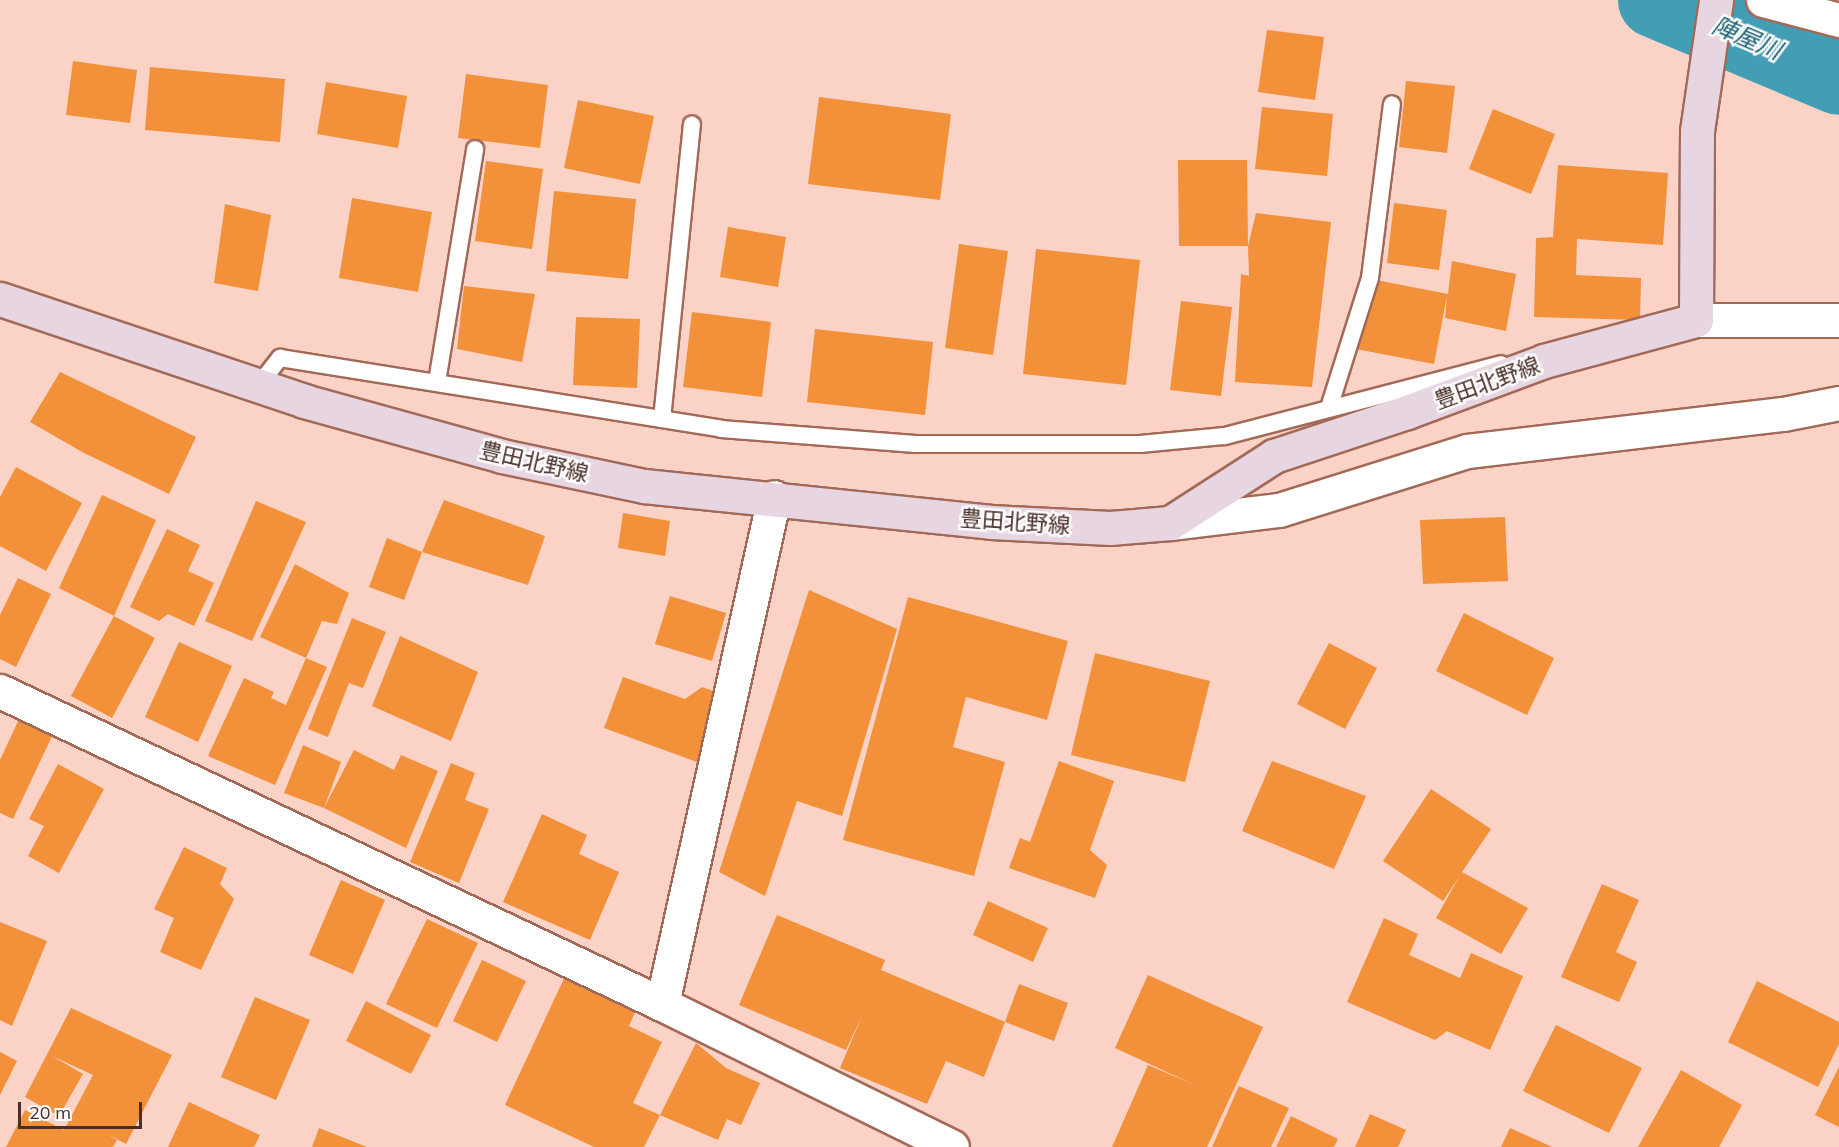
<!DOCTYPE html>
<meta charset="utf-8">
<style>
body{margin:0}
#map{position:relative;width:1839px;height:1147px;overflow:hidden;background:#fad2c6;font-family:Mulish,"Noto Sans JP",sans-serif}
div>[style]{position:absolute}
[style*='--x']{left:calc(var(--x)*1px);top:calc(var(--y)*1px);width:calc(var(--w)*1px);rotate:calc(var(--a)*1deg)}
.river>*{height:75px;margin:-37.5px;padding:0 37.5px;transform-origin:37.5px;border-radius:37.5px;background:#429eb5}
.building>*{inset:0;background:#f3903a}
.roads{filter:drop-shadow(2px 0 #a36957) drop-shadow(-2px 0 #a36957) drop-shadow(0 2px #a36957) drop-shadow(0 -2px #a36957)}
.service>*{height:16px;margin:-8px;padding:0 8px;transform-origin:8px;border-radius:8px;background:#fff}
.minor>*{height:33px;margin:-16.5px;padding:0 16.5px;transform-origin:16.5px;border-radius:16.5px;background:#fff}
.tertiary>*{height:33px;margin:-16.5px;padding:0 16.5px;transform-origin:16.5px;border-radius:16.5px;background:#fff}
.secondary>*{height:33px;margin:-16.5px;padding:0 16.5px;transform-origin:16.5px;border-radius:16.5px;background:#e7d6e2}
span{translate:-50% -50%;white-space:nowrap;text-align:center;line-height:1.15;-webkit-text-stroke:5px #fdfdfd;paint-order:stroke}
.street-label{font-size:22px;color:#492f28}
.water-label{font-size:24px;color:#166071;font-style:italic}
.scale{position:absolute;left:18px;top:1102px;width:124px;height:27px;box-sizing:border-box;border:3px solid #492f28;border-top:0;padding-left:8px;font-size:18px;line-height:21px;white-space:nowrap;color:#492f28;-webkit-text-stroke:4px #fdfdfd;paint-order:stroke}
</style>
<div id="map">
<div class="river">
<i style="--x:1655;--y:0;--w:199;--a:22.7"></i>
</div>
<div class="building">
<i style="clip-path:polygon(1267px 30px,1324px 37px,1315px 100px,1258px 92px)"></i>
<i style="clip-path:polygon(73px 61px,137px 70px,130px 123px,66px 115px)"></i>
<i style="clip-path:polygon(150px 67px,285px 79px,280px 142px,145px 130px)"></i>
<i style="clip-path:polygon(466px 74px,548px 85px,540px 148px,458px 138px)"></i>
<i style="clip-path:polygon(1406px 81px,1455px 86px,1447px 153px,1399px 147px)"></i>
<i style="clip-path:polygon(326px 82px,407px 96px,398px 148px,317px 134px)"></i>
<i style="clip-path:polygon(819px 97px,951px 114px,940px 200px,808px 184px)"></i>
<i style="clip-path:polygon(578px 100px,654px 116px,640px 184px,564px 168px)"></i>
<i style="clip-path:polygon(1262px 107px,1333px 114px,1327px 176px,1255px 169px)"></i>
<i style="clip-path:polygon(1493px 109px,1555px 134px,1531px 194px,1469px 169px)"></i>
<i style="clip-path:polygon(1178px 160px,1247px 160px,1248px 246px,1256px 213px,1331px 222px,1312px 387px,1235px 382px,1241px 274px,1249px 276px,1248px 246px,1179px 246px)"></i>
<i style="clip-path:polygon(486px 161px,543px 169px,532px 249px,475px 241px)"></i>
<i style="clip-path:polygon(1558px 165px,1668px 173px,1663px 245px,1577px 239px,1576px 275px,1641px 278px,1640px 320px,1534px 317px,1536px 238px,1553px 237px)"></i>
<i style="clip-path:polygon(554px 191px,636px 199px,628px 279px,546px 271px)"></i>
<i style="clip-path:polygon(352px 198px,432px 212px,418px 292px,339px 278px)"></i>
<i style="clip-path:polygon(1394px 203px,1447px 210px,1439px 270px,1387px 263px)"></i>
<i style="clip-path:polygon(225px 204px,271px 215px,258px 291px,214px 283px)"></i>
<i style="clip-path:polygon(728px 227px,786px 237px,778px 287px,720px 277px)"></i>
<i style="clip-path:polygon(959px 244px,1008px 251px,993px 355px,945px 348px)"></i>
<i style="clip-path:polygon(1036px 249px,1140px 260px,1126px 385px,1023px 374px)"></i>
<i style="clip-path:polygon(1452px 261px,1516px 274px,1506px 331px,1445px 318px,1447px 296px,1434px 364px,1356px 349px,1371px 279px,1448px 294px)"></i>
<i style="clip-path:polygon(464px 286px,535px 294px,522px 362px,457px 349px)"></i>
<i style="clip-path:polygon(1181px 301px,1232px 307px,1221px 396px,1170px 390px)"></i>
<i style="clip-path:polygon(692px 312px,771px 322px,762px 397px,683px 387px)"></i>
<i style="clip-path:polygon(576px 317px,640px 319px,637px 388px,573px 385px)"></i>
<i style="clip-path:polygon(815px 329px,933px 342px,925px 415px,807px 402px)"></i>
<i style="clip-path:polygon(60px 372px,196px 437px,169px 494px,84px 453px,30px 422px)"></i>
<i style="clip-path:polygon(16px 467px,82px 503px,46px 571px,0 546px,0 497px)"></i>
<i style="clip-path:polygon(102px 495px,156px 520px,114px 616px,59px 588px)"></i>
<i style="clip-path:polygon(444px 500px,545px 536px,528px 585px,422px 552px)"></i>
<i style="clip-path:polygon(256px 501px,306px 522px,252px 641px,205px 621px)"></i>
<i style="clip-path:polygon(623px 513px,670px 521px,665px 556px,618px 548px)"></i>
<i style="clip-path:polygon(1505px 517px,1508px 581px,1423px 584px,1420px 520px)"></i>
<i style="clip-path:polygon(167px 529px,200px 545px,188px 571px,214px 583px,194px 626px,168px 614px,159px 621px,130px 607px)"></i>
<i style="clip-path:polygon(387px 538px,422px 552px,404px 600px,369px 587px)"></i>
<i style="clip-path:polygon(295px 564px,349px 593px,337px 624px,322px 621px,306px 658px,327px 667px,275px 785px,208px 756px,244px 678px,274px 692px,271px 698px,286px 705px,306px 658px,260px 637px)"></i>
<i style="clip-path:polygon(18px 578px,51px 594px,16px 667px,0 659px,0 615px)"></i>
<i style="clip-path:polygon(809px 590px,897px 629px,842px 816px,797px 801px,765px 896px,719px 872px)"></i>
<i style="clip-path:polygon(670px 596px,726px 613px,712px 661px,655px 644px)"></i>
<i style="clip-path:polygon(908px 597px,1068px 641px,1047px 720px,966px 697px,953px 747px,1005px 762px,974px 876px,843px 840px)"></i>
<i style="clip-path:polygon(1464px 613px,1554px 658px,1527px 715px,1436px 671px)"></i>
<i style="clip-path:polygon(114px 616px,155px 638px,112px 718px,71px 696px)"></i>
<i style="clip-path:polygon(352px 618px,386px 632px,363px 688px,349px 683px,328px 737px,308px 729px)"></i>
<i style="clip-path:polygon(400px 636px,478px 672px,451px 741px,372px 706px)"></i>
<i style="clip-path:polygon(179px 642px,232px 666px,198px 742px,145px 717px)"></i>
<i style="clip-path:polygon(1329px 643px,1377px 668px,1345px 729px,1297px 704px)"></i>
<i style="clip-path:polygon(1095px 653px,1210px 681px,1185px 782px,1071px 755px)"></i>
<i style="clip-path:polygon(623px 677px,685px 699px,702px 687px,730px 697px,705px 765px,604px 728px)"></i>
<i style="clip-path:polygon(20px 717px,54px 732px,13px 819px,0 813px,0 760px)"></i>
<i style="clip-path:polygon(303px 745px,341px 762px,324px 808px,284px 793px)"></i>
<i style="clip-path:polygon(354px 750px,394px 770px,401px 755px,438px 771px,406px 848px,324px 808px)"></i>
<i style="clip-path:polygon(1059px 761px,1114px 781px,1090px 850px,1107px 865px,1095px 898px,1009px 868px,1020px 838px,1030px 842px)"></i>
<i style="clip-path:polygon(1272px 761px,1366px 796px,1334px 869px,1242px 831px)"></i>
<i style="clip-path:polygon(451px 763px,475px 773px,465px 800px,489px 809px,459px 883px,410px 862px)"></i>
<i style="clip-path:polygon(58px 764px,104px 789px,59px 873px,28px 856px,44px 826px,29px 819px)"></i>
<i style="clip-path:polygon(1431px 789px,1491px 829px,1462px 872px,1528px 908px,1501px 954px,1436px 918px,1459px 877px,1443px 901px,1383px 861px)"></i>
<i style="clip-path:polygon(542px 814px,587px 835px,579px 854px,619px 872px,590px 940px,503px 902px)"></i>
<i style="clip-path:polygon(184px 847px,227px 868px,220px 884px,234px 899px,201px 970px,160px 952px,174px 918px,154px 909px)"></i>
<i style="clip-path:polygon(341px 880px,385px 900px,353px 974px,309px 955px)"></i>
<i style="clip-path:polygon(1602px 884px,1639px 900px,1616px 952px,1637px 962px,1619px 1002px,1561px 977px)"></i>
<i style="clip-path:polygon(988px 901px,1048px 928px,1033px 962px,973px 935px)"></i>
<i style="clip-path:polygon(777px 915px,885px 960px,881px 970px,1005px 1022px,984px 1077px,946px 1061px,927px 1104px,840px 1068px,862px 1016px,846px 1050px,739px 1005px)"></i>
<i style="clip-path:polygon(1384px 918px,1418px 934px,1409px 955px,1460px 978px,1471px 953px,1523px 976px,1490px 1050px,1447px 1031px,1435px 1040px,1347px 1002px)"></i>
<i style="clip-path:polygon(427px 919px,478px 943px,437px 1028px,386px 1004px)"></i>
<i style="clip-path:polygon(0 922px,47px 941px,12px 1026px,0 1020px)"></i>
<i style="clip-path:polygon(482px 960px,526px 981px,497px 1042px,453px 1021px)"></i>
<i style="clip-path:polygon(567px 972px,638px 1005px,629px 1026px,662px 1042px,633px 1103px,660px 1115px,696px 1043px,726px 1068px,760px 1083px,741px 1125px,727px 1119px,718px 1140px,660px 1115px,644px 1147px,594px 1147px,505px 1105px)"></i>
<i style="clip-path:polygon(1148px 975px,1263px 1027px,1207px 1147px,1112px 1147px,1148px 1065px,1195px 1085px,1115px 1048px)"></i>
<i style="clip-path:polygon(1757px 981px,1839px 1022px,1839px 1044px,1818px 1087px,1728px 1042px)"></i>
<i style="clip-path:polygon(1019px 984px,1068px 1003px,1054px 1041px,1005px 1022px)"></i>
<i style="clip-path:polygon(255px 997px,310px 1020px,276px 1100px,221px 1077px)"></i>
<i style="clip-path:polygon(366px 1001px,431px 1035px,411px 1074px,346px 1041px)"></i>
<i style="clip-path:polygon(71px 1008px,172px 1055px,126px 1144px,105px 1133px,117px 1140px,113px 1147px,6px 1147px,25px 1110px,64px 1130px,93px 1075px,52px 1056px,83px 1074px,59px 1116px,25px 1097px)"></i>
<i style="clip-path:polygon(1556px 1025px,1642px 1068px,1609px 1133px,1523px 1091px)"></i>
<i style="clip-path:polygon(0 1052px,17px 1061px,0 1095px)"></i>
<i style="clip-path:polygon(1839px 1067px,1839px 1127px,1815px 1115px)"></i>
<i style="clip-path:polygon(1681px 1070px,1742px 1105px,1719px 1147px,1638px 1147px)"></i>
<i style="clip-path:polygon(1239px 1086px,1289px 1108px,1271px 1147px,1212px 1147px)"></i>
<i style="clip-path:polygon(189px 1102px,260px 1135px,254px 1147px,168px 1147px)"></i>
<i style="clip-path:polygon(1370px 1114px,1406px 1130px,1398px 1147px,1355px 1147px)"></i>
<i style="clip-path:polygon(1291px 1116px,1338px 1139px,1334px 1147px,1276px 1147px)"></i>
<i style="clip-path:polygon(319px 1128px,367px 1147px,312px 1147px)"></i>
<i style="clip-path:polygon(1510px 1128px,1552px 1147px,1501px 1147px)"></i>
</div>
<div class="roads">
<div class="service">
<i style="--x:437;--y:382;--w:236;--a:-80.7"></i>
<i style="--x:258;--y:386;--w:36;--a:-52"></i>
<i style="--x:280;--y:358;--w:447;--a:9.1"></i>
<i style="--x:721;--y:429;--w:195;--a:4.4"></i>
<i style="--x:915;--y:444;--w:225;--a:0"></i>
<i style="--x:1140;--y:444;--w:85;--a:-5.4"></i>
<i style="--x:1225;--y:436;--w:285;--a:-14.6"></i>
<i style="--x:1329;--y:408;--w:136;--a:-72.5"></i>
<i style="--x:1370;--y:278;--w:175;--a:-82.8"></i>
<i style="--x:662;--y:419;--w:296;--a:-84.2"></i>
</div>
<div class="minor">
<i style="--x:1763;--y:0;--w:79;--a:14.7"></i>
<i style="--x:1696;--y:320;--w:143;--a:0"></i>
<i style="--x:1170;--y:523;--w:110;--a:-6.8"></i>
<i style="--x:1279;--y:510;--w:197;--a:-17.4"></i>
<i style="--x:1467;--y:451;--w:318;--a:-6.7"></i>
<i style="--x:1783;--y:414;--w:57;--a:-11.1"></i>
<i style="--x:662;--y:1004;--w:519;--a:-77.54"></i>
</div>
<div class="tertiary">
<i style="--x:0;--y:691;--w:732;--a:25.31"></i>
<i style="--x:662;--y:1004;--w:323;--a:26.2"></i>
</div>
<div class="secondary">
<i style="--x:0;--y:299;--w:321;--a:18.5"></i>
<i style="--x:304;--y:401;--w:205;--a:15.5"></i>
<i style="--x:502;--y:456;--w:145;--a:11.9"></i>
<i style="--x:644;--y:486;--w:349;--a:5.9"></i>
<i style="--x:991;--y:522;--w:119;--a:2.9"></i>
<i style="--x:1110;--y:528;--w:60;--a:-4.8"></i>
<i style="--x:1170;--y:523;--w:124;--a:-32.8"></i>
<i style="--x:1274;--y:456;--w:140;--a:-18.3"></i>
<i style="--x:1407;--y:412;--w:146;--a:-20.4"></i>
<i style="--x:1544;--y:361;--w:157;--a:-15.1"></i>
<i style="--x:1696;--y:320;--w:189;--a:-89.7"></i>
<i style="--x:1697;--y:131;--w:132;--a:-81.7"></i>
</div>
</div>
<div class="street-label">
<span style="left:1487px;top:383px;rotate:-20deg">豊田北野線</span>
<span style="left:534px;top:462px;rotate:13deg">豊田北野線</span>
<span style="left:1015px;top:522px;rotate:4deg">豊田北野線</span>
</div>
<div class="water-label">
<span style="left:1747px;top:38px;rotate:23deg">陣屋川</span>
</div>
<div class="scale">20 m</div>
</div>
